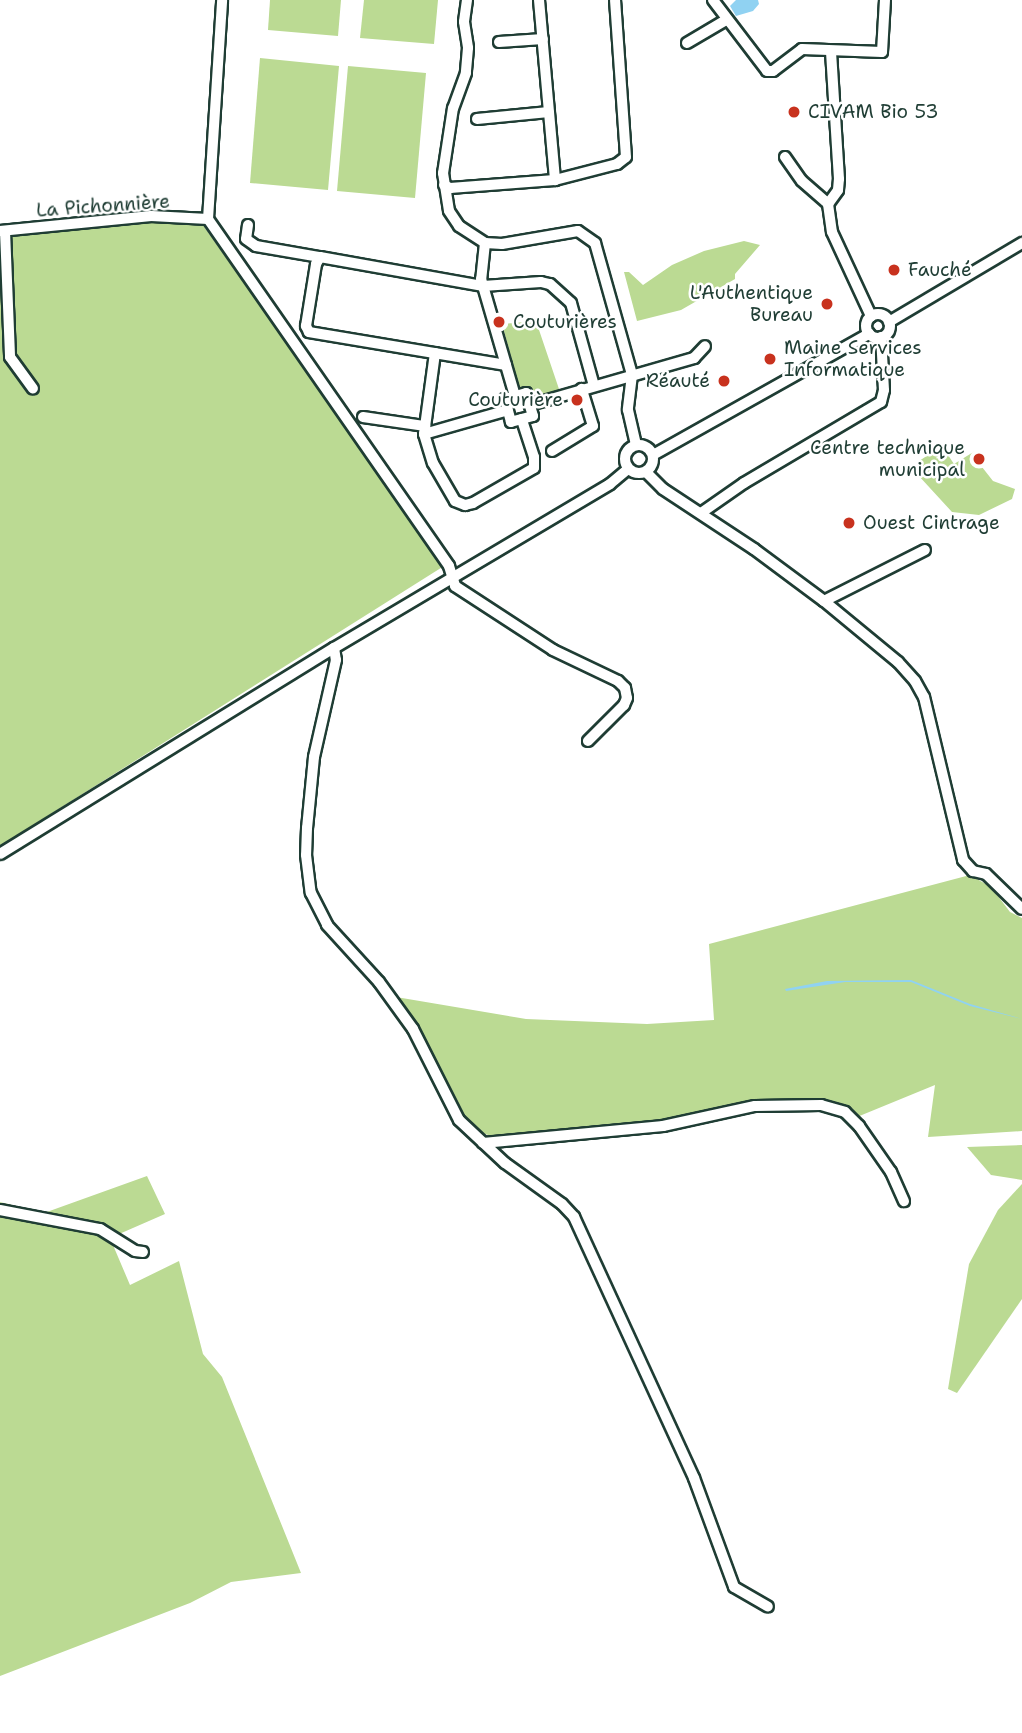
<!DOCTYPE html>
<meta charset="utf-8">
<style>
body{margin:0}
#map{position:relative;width:1022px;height:1733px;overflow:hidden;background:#fff;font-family:"Shantell Sans",sans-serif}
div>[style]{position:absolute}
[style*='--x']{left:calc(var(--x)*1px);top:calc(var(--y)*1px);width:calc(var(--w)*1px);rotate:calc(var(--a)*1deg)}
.green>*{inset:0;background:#bbda93}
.water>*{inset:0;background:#90d2f2}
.roads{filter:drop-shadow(2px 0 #1f3d34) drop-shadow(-2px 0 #1f3d34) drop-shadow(0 2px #1f3d34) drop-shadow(0 -2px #1f3d34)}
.minor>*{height:10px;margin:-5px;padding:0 5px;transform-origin:5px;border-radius:5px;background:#fff}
.minor>.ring{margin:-5px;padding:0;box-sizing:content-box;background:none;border:10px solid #fff;border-radius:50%}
.dots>*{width:19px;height:19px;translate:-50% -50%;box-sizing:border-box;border:4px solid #fff;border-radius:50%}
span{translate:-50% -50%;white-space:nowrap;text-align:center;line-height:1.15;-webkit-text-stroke:5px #fff;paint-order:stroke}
.poi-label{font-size:19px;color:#1f3d34}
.left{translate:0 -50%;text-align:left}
.right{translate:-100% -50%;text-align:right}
.street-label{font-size:19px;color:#1f3d34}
</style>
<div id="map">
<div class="green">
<i style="clip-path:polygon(270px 0,341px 0,338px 36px,268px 30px)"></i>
<i style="clip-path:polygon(364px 0,438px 0,434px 44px,360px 38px)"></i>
<i style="clip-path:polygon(260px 58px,339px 66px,328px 190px,250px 183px)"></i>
<i style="clip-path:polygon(348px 66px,426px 73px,415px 198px,337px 191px)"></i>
<i style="clip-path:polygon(203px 211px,205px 228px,444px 566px,0 846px,0 225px)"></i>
<i style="clip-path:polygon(744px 241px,760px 245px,735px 274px,735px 279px,681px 310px,637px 321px,624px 272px,629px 272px,643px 285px,672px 265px,704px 251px)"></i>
<i style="clip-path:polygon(536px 321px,560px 392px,534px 398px,529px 388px,520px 390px,502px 324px)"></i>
<i style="clip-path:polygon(942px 446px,954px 464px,975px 451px,985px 453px,982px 467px,993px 481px,1015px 489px,1012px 499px,979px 515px,952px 512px,918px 475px,919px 461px)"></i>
<i style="clip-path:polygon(970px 875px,991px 887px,1010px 912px,1022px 918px,1022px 1131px,928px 1137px,935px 1085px,857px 1117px,827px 1101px,757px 1104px,645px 1126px,499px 1139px,469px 1128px,396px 997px,526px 1019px,647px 1024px,714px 1020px,709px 944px)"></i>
<i style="clip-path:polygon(1022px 1145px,1022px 1180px,991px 1175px,967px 1147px)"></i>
<i style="clip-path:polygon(147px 1176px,165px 1214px,110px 1238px,130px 1285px,179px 1261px,203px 1354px,222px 1377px,301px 1573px,231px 1582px,190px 1603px,0 1676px,0 1202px,44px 1213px)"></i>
<i style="clip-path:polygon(1022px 1184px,1022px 1299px,957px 1393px,948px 1389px,969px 1264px,998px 1210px)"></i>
</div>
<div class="water">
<i style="clip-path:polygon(736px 0,758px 0,759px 4px,753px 11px,736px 16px,730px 6px)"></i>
<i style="clip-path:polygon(911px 980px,970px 1004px,1022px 1019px,970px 1006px,911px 982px,845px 982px,786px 991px,785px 989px,827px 981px)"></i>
</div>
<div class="roads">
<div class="minor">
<i style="--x:467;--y:0;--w:22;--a:98"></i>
<i style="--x:464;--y:22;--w:26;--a:81"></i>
<i style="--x:468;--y:48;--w:25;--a:95"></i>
<i style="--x:466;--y:73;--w:37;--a:110"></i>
<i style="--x:453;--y:108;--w:66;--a:98.7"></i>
<i style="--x:443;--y:173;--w:38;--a:81"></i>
<i style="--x:449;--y:211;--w:18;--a:56"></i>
<i style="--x:459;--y:226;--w:31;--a:33"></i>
<i style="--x:485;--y:243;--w:17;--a:3"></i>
<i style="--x:502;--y:244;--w:77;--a:-9.7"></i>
<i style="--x:578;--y:231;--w:21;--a:35"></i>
<i style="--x:595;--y:243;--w:137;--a:74.3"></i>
<i style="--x:632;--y:375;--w:35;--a:97"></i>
<i style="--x:628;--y:410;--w:36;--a:77"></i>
<i style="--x:539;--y:0;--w:181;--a:84.9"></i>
<i style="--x:713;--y:0;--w:89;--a:52.7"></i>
<i style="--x:767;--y:71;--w:6;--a:0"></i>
<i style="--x:773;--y:71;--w:36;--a:-37"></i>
<i style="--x:802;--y:49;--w:80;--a:2.1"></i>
<i style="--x:882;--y:52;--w:52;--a:-86.7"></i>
<i style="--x:499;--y:42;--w:44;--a:-3.9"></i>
<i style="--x:687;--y:43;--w:45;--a:-30.5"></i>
<i style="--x:477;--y:119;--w:72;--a:-5.6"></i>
<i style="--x:785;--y:157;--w:29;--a:55"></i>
<i style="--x:802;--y:181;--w:35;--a:41"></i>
<i style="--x:828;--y:204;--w:28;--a:82"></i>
<i style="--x:832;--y:232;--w:93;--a:65.1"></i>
<i style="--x:444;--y:185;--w:7;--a:27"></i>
<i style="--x:450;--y:188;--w:105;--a:-4.4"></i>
<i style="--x:555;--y:180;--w:64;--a:-14.5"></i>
<i style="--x:617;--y:164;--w:11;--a:-38"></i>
<i style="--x:626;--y:157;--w:157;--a:-94"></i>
<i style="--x:828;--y:204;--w:17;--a:-54"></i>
<i style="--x:838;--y:190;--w:11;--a:-85"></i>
<i style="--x:839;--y:179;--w:127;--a:-93.6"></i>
<i style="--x:208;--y:219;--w:422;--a:55.2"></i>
<i style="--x:449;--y:566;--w:21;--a:73"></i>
<i style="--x:455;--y:586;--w:117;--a:33.1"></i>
<i style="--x:553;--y:650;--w:72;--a:25.5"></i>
<i style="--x:618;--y:681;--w:10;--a:45"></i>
<i style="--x:625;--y:688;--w:10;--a:79"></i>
<i style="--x:627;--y:698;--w:8;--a:113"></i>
<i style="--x:624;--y:705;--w:51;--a:135"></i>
<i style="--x:208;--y:219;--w:219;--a:-86.3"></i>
<i style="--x:248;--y:225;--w:14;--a:98"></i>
<i style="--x:246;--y:239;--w:12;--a:35"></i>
<i style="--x:256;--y:246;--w:65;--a:9.8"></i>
<i style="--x:0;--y:231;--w:152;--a:-5.7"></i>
<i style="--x:151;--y:216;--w:57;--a:3"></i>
<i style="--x:5;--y:231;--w:126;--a:87.7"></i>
<i style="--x:10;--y:357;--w:39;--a:54"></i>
<i style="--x:485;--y:243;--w:36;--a:96"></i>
<i style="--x:481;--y:279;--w:122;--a:73.8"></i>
<i class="ring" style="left:866px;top:314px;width:14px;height:14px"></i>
<i style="--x:889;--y:322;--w:155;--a:-30.7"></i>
<i style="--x:435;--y:353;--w:82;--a:97.7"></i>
<i style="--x:424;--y:434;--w:30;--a:73"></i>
<i style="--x:433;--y:463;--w:44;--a:59.9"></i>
<i style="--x:455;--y:501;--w:11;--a:22"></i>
<i style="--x:465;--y:505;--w:8;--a:-14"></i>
<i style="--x:473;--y:503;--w:70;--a:-29.8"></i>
<i style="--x:534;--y:468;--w:11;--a:-90"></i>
<i style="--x:534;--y:457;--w:40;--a:-108"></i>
<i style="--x:506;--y:365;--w:200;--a:-170.5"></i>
<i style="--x:309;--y:332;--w:7;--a:-117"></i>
<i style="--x:306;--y:326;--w:63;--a:-80.8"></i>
<i style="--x:316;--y:264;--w:8;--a:-60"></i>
<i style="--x:320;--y:257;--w:166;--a:10.1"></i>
<i style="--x:483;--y:286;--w:58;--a:-3.9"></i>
<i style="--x:541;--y:282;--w:9;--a:13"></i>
<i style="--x:550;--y:284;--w:28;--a:42"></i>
<i style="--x:571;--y:303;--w:86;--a:74.5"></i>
<i style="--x:526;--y:393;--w:24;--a:73"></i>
<i style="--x:533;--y:416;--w:23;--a:165"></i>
<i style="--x:511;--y:422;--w:24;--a:-105"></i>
<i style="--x:505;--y:399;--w:22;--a:-16"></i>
<i style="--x:530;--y:405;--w:171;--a:-16"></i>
<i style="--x:694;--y:358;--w:16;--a:-47"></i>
<i style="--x:363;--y:417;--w:63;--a:8.3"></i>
<i style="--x:424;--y:434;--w:87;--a:-15.9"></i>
<i class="ring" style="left:625px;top:445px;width:18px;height:18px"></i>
<i style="--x:552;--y:451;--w:48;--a:-31.4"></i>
<i style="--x:593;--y:426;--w:39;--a:-107"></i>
<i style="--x:653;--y:455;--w:248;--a:-29.3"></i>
<i style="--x:646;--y:472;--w:24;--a:45"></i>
<i style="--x:663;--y:489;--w:109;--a:33.4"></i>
<i style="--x:754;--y:549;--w:87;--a:36.6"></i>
<i style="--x:824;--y:601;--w:96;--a:39.5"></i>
<i style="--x:898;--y:662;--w:25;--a:48"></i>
<i style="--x:915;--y:681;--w:18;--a:61"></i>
<i style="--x:924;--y:697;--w:168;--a:76.5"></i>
<i style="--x:963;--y:860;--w:15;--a:48"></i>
<i style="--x:973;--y:871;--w:13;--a:13"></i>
<i style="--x:986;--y:874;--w:50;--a:44.2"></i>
<i style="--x:701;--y:513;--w:52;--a:-34.9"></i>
<i style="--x:744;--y:483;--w:159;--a:-30.6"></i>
<i style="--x:881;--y:402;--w:12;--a:-76"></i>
<i style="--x:884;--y:390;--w:53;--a:-93.2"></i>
<i style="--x:824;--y:601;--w:113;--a:-26.8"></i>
<i style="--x:334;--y:648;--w:12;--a:81"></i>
<i style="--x:336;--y:660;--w:99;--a:102.8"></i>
<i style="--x:314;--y:757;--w:71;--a:95.6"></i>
<i style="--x:307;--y:828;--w:27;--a:92"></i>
<i style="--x:306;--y:855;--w:38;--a:83"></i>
<i style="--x:311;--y:893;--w:36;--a:63"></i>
<i style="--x:327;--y:925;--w:77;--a:47.6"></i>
<i style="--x:379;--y:982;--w:58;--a:54.1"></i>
<i style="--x:413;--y:1029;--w:102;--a:63.2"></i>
<i style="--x:459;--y:1120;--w:63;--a:43.1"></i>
<i style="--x:505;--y:1163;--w:70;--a:35.7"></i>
<i style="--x:562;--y:1204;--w:18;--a:47"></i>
<i style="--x:574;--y:1217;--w:287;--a:65.3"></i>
<i style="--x:694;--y:1478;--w:116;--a:69.8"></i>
<i style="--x:734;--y:1587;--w:39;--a:30"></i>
<i style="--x:0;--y:854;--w:392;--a:-31.7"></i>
<i style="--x:334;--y:648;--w:321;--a:-30.7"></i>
<i style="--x:610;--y:484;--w:23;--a:-40"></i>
<i style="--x:483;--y:1143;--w:181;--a:-5.4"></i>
<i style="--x:663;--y:1126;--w:94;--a:-12.3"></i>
<i style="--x:755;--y:1106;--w:66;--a:-0.9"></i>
<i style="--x:821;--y:1105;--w:25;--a:16"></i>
<i style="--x:845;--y:1112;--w:20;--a:45"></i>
<i style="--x:859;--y:1126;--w:56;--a:55.2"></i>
<i style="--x:891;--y:1172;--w:32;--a:66"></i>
<i style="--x:0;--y:1210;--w:102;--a:10.8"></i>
<i style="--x:100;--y:1229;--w:41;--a:32.2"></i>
<i style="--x:135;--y:1251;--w:8;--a:7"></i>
</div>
</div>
<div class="dots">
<i style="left:794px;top:112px;background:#c8321e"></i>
<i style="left:894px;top:270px;background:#c8321e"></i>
<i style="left:827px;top:304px;background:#c8321e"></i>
<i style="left:499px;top:322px;background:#c8321e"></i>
<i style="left:770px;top:359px;background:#c8321e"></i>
<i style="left:724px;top:381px;background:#c8321e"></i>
<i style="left:577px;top:400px;background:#c8321e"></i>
<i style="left:979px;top:459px;background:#c8321e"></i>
<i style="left:849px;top:523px;background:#c8321e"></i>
</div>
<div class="poi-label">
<span class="left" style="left:808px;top:112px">CIVAM Bio 53</span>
<span class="left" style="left:908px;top:270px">Fauché</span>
<span class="right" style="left:813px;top:304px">L'Authentique<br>Bureau</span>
<span class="left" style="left:513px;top:322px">Couturières</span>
<span class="left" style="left:784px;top:359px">Maine Services<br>Informatique</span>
<span class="right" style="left:710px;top:381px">Réauté</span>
<span class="right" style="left:563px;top:400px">Couturière</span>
<span class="right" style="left:965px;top:459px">Centre technique<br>municipal</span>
<span class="left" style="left:863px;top:523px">Ouest Cintrage</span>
</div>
<div class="street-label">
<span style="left:103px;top:206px;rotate:-4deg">La Pichonnière</span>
</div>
</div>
